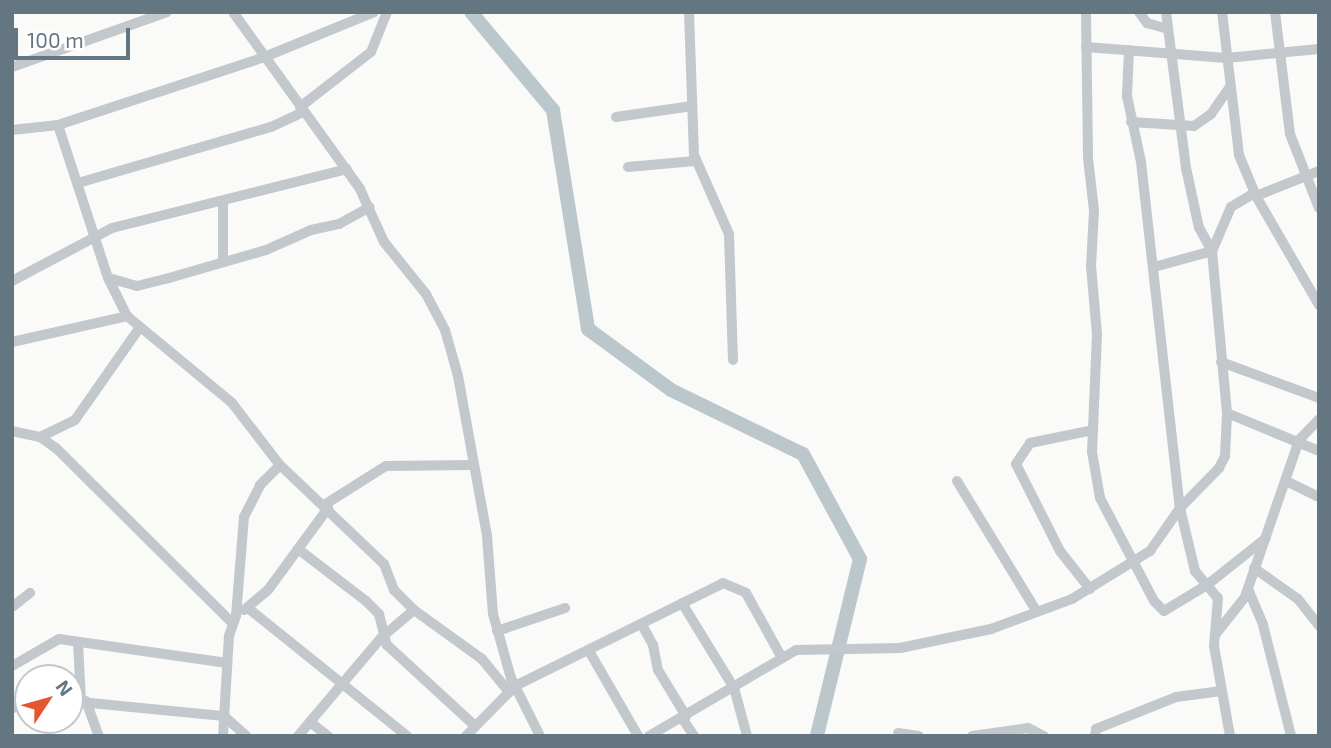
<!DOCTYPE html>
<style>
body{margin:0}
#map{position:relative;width:1331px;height:748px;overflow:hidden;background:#fafaf8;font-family:"Exo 2",sans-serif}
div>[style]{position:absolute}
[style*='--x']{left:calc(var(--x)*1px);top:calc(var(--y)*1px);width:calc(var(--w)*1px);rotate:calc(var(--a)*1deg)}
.river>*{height:14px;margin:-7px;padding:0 7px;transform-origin:7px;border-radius:7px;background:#bbc7cb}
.street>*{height:10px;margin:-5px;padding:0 5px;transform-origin:5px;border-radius:5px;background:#c3c8cc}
span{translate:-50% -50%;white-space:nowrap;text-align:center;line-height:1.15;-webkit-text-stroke:7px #fff;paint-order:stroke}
.frame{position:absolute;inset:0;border:14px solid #657683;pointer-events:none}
.north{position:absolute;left:14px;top:664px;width:70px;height:70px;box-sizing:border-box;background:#fff;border:2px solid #c1c8cd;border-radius:50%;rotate:54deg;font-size:19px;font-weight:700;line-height:28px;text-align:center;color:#657683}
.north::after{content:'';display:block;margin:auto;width:24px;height:32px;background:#e4572e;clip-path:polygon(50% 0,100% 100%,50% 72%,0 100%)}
.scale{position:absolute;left:14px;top:28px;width:116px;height:32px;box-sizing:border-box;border:4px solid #657683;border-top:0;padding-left:9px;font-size:21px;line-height:24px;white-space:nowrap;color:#657683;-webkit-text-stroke:5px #fff;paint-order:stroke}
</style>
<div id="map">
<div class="river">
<i style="--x:471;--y:12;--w:128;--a:50.1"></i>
<i style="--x:553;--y:110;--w:222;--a:80.9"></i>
<i style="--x:588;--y:329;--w:103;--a:36.3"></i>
<i style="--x:671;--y:390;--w:147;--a:25.9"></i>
<i style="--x:803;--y:454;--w:119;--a:61.5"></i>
<i style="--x:860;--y:559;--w:182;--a:103.7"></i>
</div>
<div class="street">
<i style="--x:233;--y:12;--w:218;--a:54.3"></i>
<i style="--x:360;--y:189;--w:58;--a:65.6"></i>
<i style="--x:384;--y:242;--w:67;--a:51.1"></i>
<i style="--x:426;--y:294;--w:41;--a:62.2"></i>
<i style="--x:445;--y:330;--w:48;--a:74.2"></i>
<i style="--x:458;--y:376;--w:163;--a:79.7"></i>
<i style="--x:487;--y:536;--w:78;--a:85.6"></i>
<i style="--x:493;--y:614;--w:66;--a:74.3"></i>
<i style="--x:511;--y:678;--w:65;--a:63.4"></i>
<i style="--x:689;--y:12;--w:143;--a:88"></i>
<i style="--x:694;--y:155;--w:86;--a:66.1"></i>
<i style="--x:729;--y:234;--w:126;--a:88.2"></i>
<i style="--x:1086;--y:12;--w:146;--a:89.2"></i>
<i style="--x:1088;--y:158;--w:53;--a:83.5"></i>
<i style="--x:1094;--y:211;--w:55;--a:93.1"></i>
<i style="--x:1091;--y:266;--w:68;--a:85"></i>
<i style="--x:1097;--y:334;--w:118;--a:92.4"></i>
<i style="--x:1092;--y:452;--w:47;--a:80.1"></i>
<i style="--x:1100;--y:498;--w:116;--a:62.3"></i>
<i style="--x:1154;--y:601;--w:14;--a:45"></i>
<i style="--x:1164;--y:611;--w:50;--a:-31.2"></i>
<i style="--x:1207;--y:585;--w:75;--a:-38.5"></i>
<i style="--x:1139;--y:12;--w:14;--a:54"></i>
<i style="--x:1147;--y:23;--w:22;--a:16"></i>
<i style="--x:1222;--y:12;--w:144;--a:83.2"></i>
<i style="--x:1239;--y:155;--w:44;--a:67.5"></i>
<i style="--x:1256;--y:196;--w:126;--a:60"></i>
<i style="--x:1275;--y:12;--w:123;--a:83"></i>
<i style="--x:1290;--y:134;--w:79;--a:68.6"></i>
<i style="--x:1086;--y:47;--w:141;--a:4.5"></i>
<i style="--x:1227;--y:58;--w:92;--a:-5.6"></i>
<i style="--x:1129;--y:50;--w:46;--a:92.5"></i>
<i style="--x:1127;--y:96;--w:67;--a:78"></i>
<i style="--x:1141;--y:162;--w:348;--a:83.6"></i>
<i style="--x:1180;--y:508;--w:65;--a:76.6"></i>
<i style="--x:1195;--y:571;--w:35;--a:50"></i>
<i style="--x:1218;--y:598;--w:48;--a:94.8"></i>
<i style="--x:1214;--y:646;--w:91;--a:79.9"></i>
<i style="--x:12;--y:67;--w:164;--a:-19.5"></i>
<i style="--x:300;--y:107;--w:90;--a:-37.8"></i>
<i style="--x:371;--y:52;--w:43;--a:-68.2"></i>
<i style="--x:616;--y:117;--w:77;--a:-8.2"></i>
<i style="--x:1131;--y:122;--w:63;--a:3.6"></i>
<i style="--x:1194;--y:126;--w:21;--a:-35"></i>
<i style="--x:1211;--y:114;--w:33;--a:-55"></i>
<i style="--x:58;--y:125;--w:161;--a:71.9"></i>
<i style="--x:108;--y:278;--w:42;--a:63.4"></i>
<i style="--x:127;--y:316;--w:136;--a:39.6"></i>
<i style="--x:232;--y:403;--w:78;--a:52.3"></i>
<i style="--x:280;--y:465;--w:144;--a:43.6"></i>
<i style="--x:384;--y:564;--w:28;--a:69"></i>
<i style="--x:394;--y:590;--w:28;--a:45"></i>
<i style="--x:414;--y:610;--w:84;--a:35.8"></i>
<i style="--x:482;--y:659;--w:43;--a:50.7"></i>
<i style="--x:12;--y:130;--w:46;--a:-6.2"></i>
<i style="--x:58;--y:125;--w:215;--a:-18.2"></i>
<i style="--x:262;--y:58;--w:121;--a:-22.3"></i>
<i style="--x:628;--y:167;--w:67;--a:-5.1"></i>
<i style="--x:78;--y:183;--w:201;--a:-16.2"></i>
<i style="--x:271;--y:127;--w:35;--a:-25"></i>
<i style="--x:1256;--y:196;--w:68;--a:-21.6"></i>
<i style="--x:223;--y:202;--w:58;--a:90"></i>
<i style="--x:1154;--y:267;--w:60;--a:-15.4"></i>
<i style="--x:1212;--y:251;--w:48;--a:-66.6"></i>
<i style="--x:1231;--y:207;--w:27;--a:-31"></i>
<i style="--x:109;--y:278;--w:29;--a:16"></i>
<i style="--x:137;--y:286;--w:33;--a:-14"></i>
<i style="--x:169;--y:278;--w:101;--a:-16.1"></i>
<i style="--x:266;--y:250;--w:49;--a:-24"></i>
<i style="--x:311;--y:230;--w:29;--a:-12"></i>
<i style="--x:339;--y:224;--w:35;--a:-29"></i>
<i style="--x:12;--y:281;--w:113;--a:-27.9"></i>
<i style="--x:112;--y:228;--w:242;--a:-14.1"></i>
<i style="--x:12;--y:342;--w:118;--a:-12.7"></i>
<i style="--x:1221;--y:362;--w:104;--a:20.2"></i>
<i style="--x:1227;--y:413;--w:100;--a:22.4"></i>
<i style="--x:12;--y:431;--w:29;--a:12"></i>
<i style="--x:40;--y:437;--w:19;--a:35"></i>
<i style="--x:56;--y:448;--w:247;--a:44.8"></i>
<i style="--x:40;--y:437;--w:39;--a:-26"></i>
<i style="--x:75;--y:420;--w:110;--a:-55"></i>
<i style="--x:957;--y:481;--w:153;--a:58.6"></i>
<i style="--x:1286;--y:481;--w:37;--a:26"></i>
<i style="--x:324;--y:505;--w:73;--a:-32.2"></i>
<i style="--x:386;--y:466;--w:85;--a:-0.7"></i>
<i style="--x:298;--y:549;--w:86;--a:37.4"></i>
<i style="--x:366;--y:601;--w:18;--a:45"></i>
<i style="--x:379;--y:614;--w:32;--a:76"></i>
<i style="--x:387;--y:645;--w:120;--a:42.6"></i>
<i style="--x:1254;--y:568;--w:54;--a:35.2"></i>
<i style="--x:1298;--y:599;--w:34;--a:52"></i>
<i style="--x:1090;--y:589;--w:48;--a:-128.3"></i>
<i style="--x:1060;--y:551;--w:97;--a:-116.8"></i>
<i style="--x:1016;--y:464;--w:25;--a:-56"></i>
<i style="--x:1030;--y:443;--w:64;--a:-11.7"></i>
<i style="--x:1248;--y:589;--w:39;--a:67"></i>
<i style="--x:1263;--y:625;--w:114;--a:75.8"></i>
<i style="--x:682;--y:603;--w:100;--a:58.5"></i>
<i style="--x:734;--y:688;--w:50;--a:74.8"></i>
<i style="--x:12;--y:607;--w:23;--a:-38"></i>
<i style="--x:248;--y:608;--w:204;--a:38.8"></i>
<i style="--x:244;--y:610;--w:31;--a:-40"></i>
<i style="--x:268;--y:590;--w:102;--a:-53.8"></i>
<i style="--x:642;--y:625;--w:23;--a:61"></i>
<i style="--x:653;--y:645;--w:25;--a:79"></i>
<i style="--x:658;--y:670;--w:54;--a:58.7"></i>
<i style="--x:497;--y:631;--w:72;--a:-18.7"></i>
<i style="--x:1215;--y:635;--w:48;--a:-51.7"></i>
<i style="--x:1245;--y:597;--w:166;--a:-71"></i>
<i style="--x:1299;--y:440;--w:29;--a:-46"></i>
<i style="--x:78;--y:642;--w:59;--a:87.1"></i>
<i style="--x:589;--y:651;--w:98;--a:60"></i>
<i style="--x:12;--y:666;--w:54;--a:-29.9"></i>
<i style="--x:59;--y:639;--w:170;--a:8.1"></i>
<i style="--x:70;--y:701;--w:155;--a:5.6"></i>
<i style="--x:224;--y:716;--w:30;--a:42"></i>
<i style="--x:86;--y:701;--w:37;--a:70"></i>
<i style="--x:12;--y:708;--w:16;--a:-11"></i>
<i style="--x:682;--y:718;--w:22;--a:56"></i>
<i style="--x:310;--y:722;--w:23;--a:38"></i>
<i style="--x:898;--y:733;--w:21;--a:8"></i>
<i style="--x:223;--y:736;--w:100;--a:-86.6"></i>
<i style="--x:229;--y:636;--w:21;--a:-71"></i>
<i style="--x:236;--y:616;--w:99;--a:-85.4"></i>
<i style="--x:244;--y:517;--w:36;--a:-63"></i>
<i style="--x:260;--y:485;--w:28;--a:-45"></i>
<i style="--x:298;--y:736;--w:130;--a:-49.7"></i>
<i style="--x:382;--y:637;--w:42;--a:-40.2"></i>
<i style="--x:466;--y:736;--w:70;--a:-45.6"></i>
<i style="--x:515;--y:686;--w:232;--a:-26.3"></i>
<i style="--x:723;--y:583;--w:25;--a:23"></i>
<i style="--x:746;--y:593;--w:74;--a:61"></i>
<i style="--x:649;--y:736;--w:170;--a:-30.3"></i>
<i style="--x:796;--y:650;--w:104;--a:-1.1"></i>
<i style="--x:900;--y:648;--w:93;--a:-11.8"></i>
<i style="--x:991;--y:629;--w:86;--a:-20.3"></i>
<i style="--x:1072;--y:599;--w:92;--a:-31.6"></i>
<i style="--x:1150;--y:551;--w:52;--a:-55.1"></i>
<i style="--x:1180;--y:508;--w:56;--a:-45.7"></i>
<i style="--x:1219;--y:468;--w:13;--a:-63"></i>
<i style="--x:1225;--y:456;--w:43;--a:-87.3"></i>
<i style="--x:1227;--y:413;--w:163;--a:-95.3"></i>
<i style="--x:1212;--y:251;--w:26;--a:-119"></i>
<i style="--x:1199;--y:228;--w:61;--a:-102.2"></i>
<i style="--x:1186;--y:168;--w:157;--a:-97.3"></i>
<i style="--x:972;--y:736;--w:57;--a:-8.1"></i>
<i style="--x:1028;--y:728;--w:18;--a:27"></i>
<i style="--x:1095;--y:736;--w:7;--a:-82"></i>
<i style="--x:1096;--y:729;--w:86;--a:-21.8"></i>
<i style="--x:1176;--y:697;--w:46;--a:-7.4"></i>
</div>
<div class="frame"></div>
<div class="north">N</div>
<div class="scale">100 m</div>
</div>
